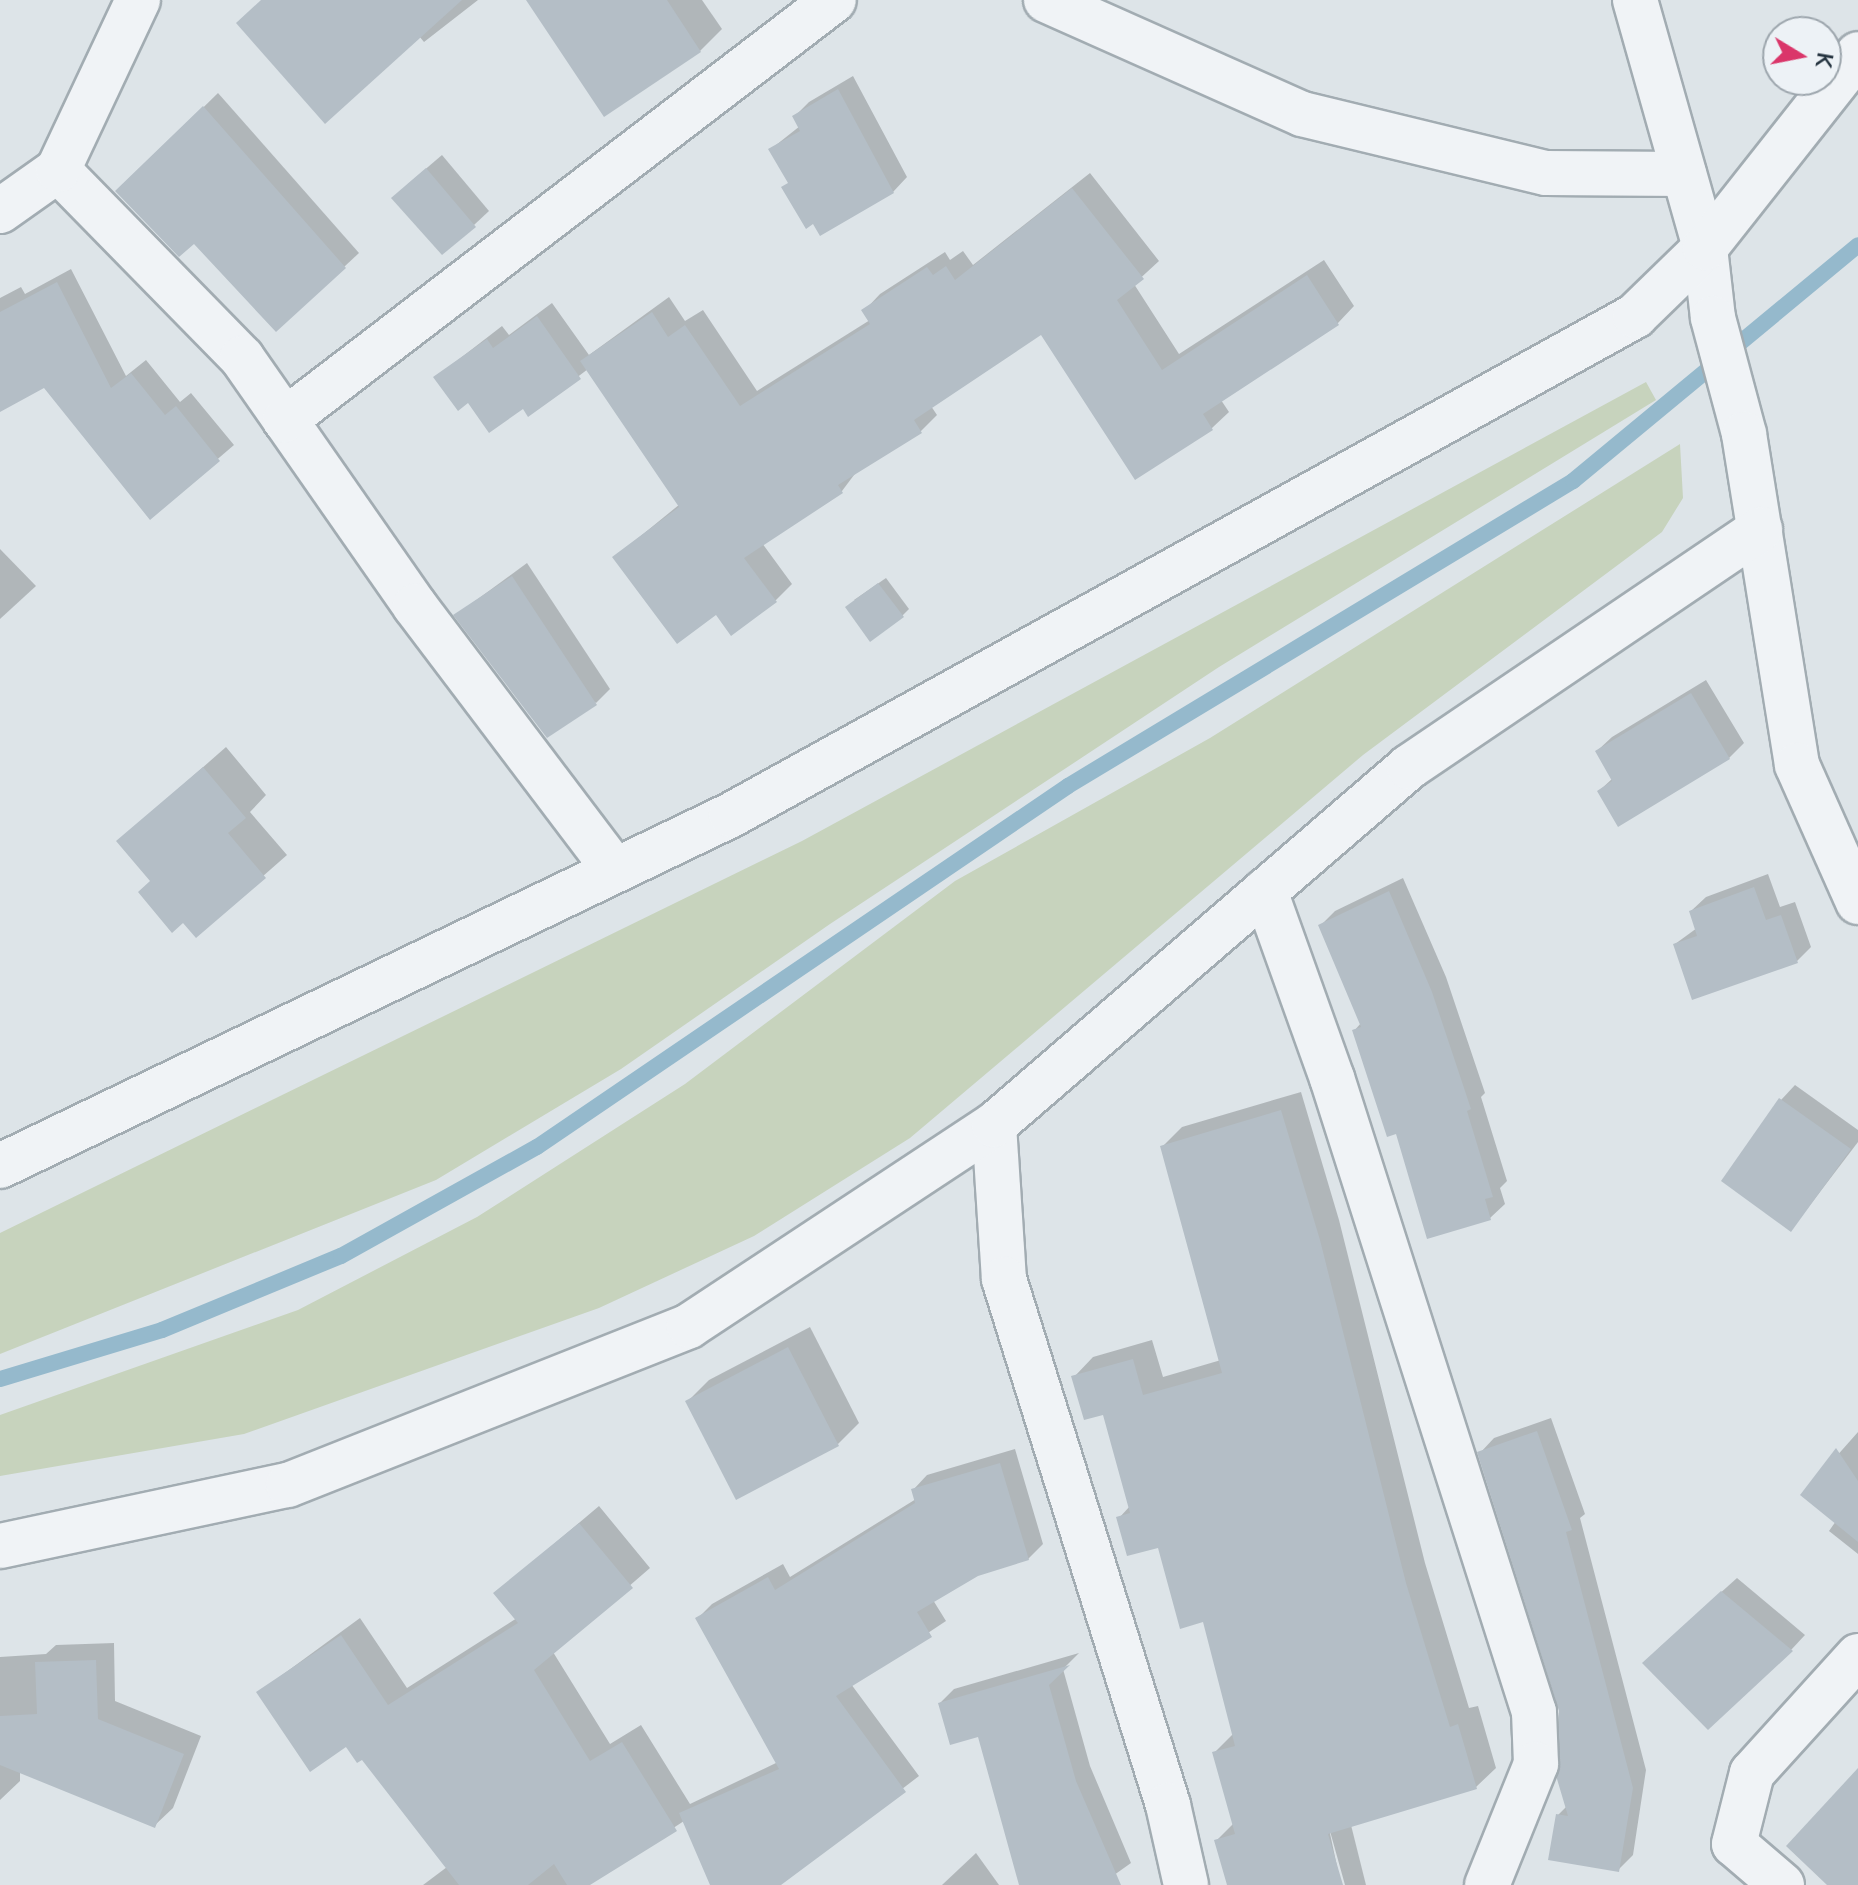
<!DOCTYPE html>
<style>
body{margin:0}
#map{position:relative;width:1858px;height:1885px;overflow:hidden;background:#dde4e8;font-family:"Nunito Sans",sans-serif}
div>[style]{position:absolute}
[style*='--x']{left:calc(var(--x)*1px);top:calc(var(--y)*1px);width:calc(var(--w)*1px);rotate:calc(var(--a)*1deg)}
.green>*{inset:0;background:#c7d3bd}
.shadow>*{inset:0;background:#0003}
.stream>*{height:16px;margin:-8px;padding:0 8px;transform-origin:8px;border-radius:8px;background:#95b9cc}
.building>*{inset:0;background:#b4bec6}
.roads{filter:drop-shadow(2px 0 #a2acb2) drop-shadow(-2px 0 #a2acb2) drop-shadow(0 2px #a2acb2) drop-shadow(0 -2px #a2acb2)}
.minor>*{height:44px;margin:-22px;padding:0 22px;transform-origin:22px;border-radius:22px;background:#f0f3f6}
span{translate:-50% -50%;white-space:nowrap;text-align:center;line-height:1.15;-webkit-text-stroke:7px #edf2f6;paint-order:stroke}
.north{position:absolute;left:1762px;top:16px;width:80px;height:80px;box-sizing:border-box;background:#edf2f6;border:2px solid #9da6ad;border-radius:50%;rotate:100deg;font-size:22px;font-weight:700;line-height:32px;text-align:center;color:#253440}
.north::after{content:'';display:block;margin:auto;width:28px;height:36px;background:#da366a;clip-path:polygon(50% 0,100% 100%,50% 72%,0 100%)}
</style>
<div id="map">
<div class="green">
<i style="clip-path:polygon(1646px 382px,1656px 400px,1219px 667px,830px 924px,621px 1069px,436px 1180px,0 1354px,0 1233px,802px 841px)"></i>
<i style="clip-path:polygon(1680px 444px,1683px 498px,1662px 532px,1363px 755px,910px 1138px,754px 1236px,599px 1308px,244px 1434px,0 1476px,0 1415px,298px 1310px,477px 1217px,685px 1084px,955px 881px,1210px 738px)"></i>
</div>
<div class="shadow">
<i style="clip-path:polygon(262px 0,478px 0,424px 42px,419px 36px)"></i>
<i style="clip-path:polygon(571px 0,702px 0,722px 29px,700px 51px)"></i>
<i style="clip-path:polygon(853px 76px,907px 177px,893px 192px,790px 182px,771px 149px,800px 126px,794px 117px,809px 102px)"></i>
<i style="clip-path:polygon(218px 93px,359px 253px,344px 267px,194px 241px,118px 191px)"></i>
<i style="clip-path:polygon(442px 155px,489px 211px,474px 225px,408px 184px)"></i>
<i style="clip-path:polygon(1090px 173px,1159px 261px,1134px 284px,1179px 354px,1324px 260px,1354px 306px,1338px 323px,1221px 400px,1229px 412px,1212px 428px,1135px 477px,1042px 332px,931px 406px,937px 415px,921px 431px,857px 471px,842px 491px,762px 543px,792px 584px,776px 600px,717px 612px,615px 557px,680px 504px,588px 369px,529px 414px,523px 406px,468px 400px,436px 377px,502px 326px,509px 335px,552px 303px,589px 355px,669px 297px,685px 321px,703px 310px,757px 391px,870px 320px,864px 311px,880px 294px,945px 252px,950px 260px,963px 251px,973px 265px)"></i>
<i style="clip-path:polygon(71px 269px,126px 376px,146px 360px,180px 402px,191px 393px,234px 445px,150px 517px,44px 386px,0 409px,0 298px,21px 287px,25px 294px)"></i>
<i style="clip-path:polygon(0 549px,36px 586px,0 619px)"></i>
<i style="clip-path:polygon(527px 563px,610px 689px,596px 703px,456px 615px)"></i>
<i style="clip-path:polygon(886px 578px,909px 609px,902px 616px,854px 600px)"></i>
<i style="clip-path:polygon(1706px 680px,1744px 743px,1729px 758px,1599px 791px,1613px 778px,1597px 751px,1612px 737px)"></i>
<i style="clip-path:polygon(226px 747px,266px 795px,250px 812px,287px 855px,196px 935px,119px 841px)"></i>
<i style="clip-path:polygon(1768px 874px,1780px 907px,1795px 902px,1811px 947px,1797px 961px,1675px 944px,1697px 928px,1691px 911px,1706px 897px)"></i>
<i style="clip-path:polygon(1403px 878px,1446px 977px,1485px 1093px,1481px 1097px,1507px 1181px,1500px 1188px,1505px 1204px,1490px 1218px,1398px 1132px,1354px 1031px,1361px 1023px,1320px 926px,1335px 911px)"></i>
<i style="clip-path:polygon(1795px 1085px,1858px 1130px,1858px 1142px,1791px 1230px,1781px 1100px)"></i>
<i style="clip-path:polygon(1301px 1092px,1339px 1220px,1425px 1563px,1469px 1708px,1478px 1706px,1496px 1768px,1476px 1787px,1351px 1825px,1366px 1885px,1345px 1885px,1328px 1824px,1341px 1885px,1229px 1885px,1217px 1840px,1234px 1823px,1214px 1753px,1234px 1733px,1205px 1620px,1159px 1545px,1119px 1518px,1130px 1506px,1104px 1412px,1074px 1377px,1093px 1357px,1152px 1340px,1163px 1377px,1221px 1360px,1162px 1147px,1182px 1127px)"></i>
<i style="clip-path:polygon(810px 1327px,859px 1423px,838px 1444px,687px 1402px,709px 1380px)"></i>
<i style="clip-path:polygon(1551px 1418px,1585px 1514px,1580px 1518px,1646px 1770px,1633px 1855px,1619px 1869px,1558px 1815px,1567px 1806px,1560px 1704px,1480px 1453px,1494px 1438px)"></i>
<i style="clip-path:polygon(1858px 1432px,1858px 1554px,1829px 1531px,1836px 1521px,1803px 1494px)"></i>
<i style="clip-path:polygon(1015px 1449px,1043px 1544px,1028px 1559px,977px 1574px,933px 1600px,946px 1621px,851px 1684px,919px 1776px,777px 1885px,712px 1885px,684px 1821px,586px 1885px,423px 1885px,447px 1867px,362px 1757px,259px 1692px,360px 1618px,407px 1688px,517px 1618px,496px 1593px,599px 1506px,650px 1568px,553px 1652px,610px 1744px,641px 1725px,690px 1804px,778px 1762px,698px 1618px,712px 1604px,783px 1564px,790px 1577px,916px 1499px,913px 1490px,927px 1475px)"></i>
<i style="clip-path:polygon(1737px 1578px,1805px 1635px,1791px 1650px,1659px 1648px)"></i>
<i style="clip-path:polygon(114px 1643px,115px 1701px,201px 1736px,173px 1808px,154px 1826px,20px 1771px,20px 1781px,0 1800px,0 1657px,46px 1654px,56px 1645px)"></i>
<i style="clip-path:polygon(1079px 1653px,1063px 1669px,1090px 1766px,1131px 1863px,1100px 1885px,1021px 1885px,979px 1735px,940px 1703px,954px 1689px)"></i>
<i style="clip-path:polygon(976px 1853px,999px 1885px,942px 1885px)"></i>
</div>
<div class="stream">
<i style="--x:0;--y:1379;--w:169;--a:-16.8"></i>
<i style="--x:162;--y:1330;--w:194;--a:-22.5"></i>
<i style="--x:341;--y:1256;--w:224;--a:-29.1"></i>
<i style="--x:537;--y:1147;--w:642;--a:-34.21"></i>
<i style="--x:1068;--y:786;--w:590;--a:-31.13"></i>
<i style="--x:1573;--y:481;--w:370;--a:-39.6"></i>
</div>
<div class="building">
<i style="clip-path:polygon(261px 0,462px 0,325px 124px,236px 23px)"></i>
<i style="clip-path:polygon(526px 0,667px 0,701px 52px,604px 117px)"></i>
<i style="clip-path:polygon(838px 89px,894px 193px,820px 236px,813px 224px,806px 229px,781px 187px,788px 183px,768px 149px,800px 131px,792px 116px)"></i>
<i style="clip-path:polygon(203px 106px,346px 268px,276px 332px,194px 244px,179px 257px,115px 191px)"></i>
<i style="clip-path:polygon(426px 168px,476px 227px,442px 255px,391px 198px)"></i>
<i style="clip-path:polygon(1072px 188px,1144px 279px,1117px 300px,1162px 370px,1307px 275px,1339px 325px,1203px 414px,1213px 430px,1135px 480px,1041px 335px,914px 420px,922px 433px,838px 485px,843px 493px,744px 558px,777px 602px,731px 636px,716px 615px,677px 644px,612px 557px,679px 507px,580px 361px,652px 312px,668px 337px,685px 325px,740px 406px,870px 324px,861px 310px,927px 267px,933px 275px,946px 266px,955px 280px)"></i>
<i style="clip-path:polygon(57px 282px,111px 388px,131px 373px,165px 415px,176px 406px,220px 461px,150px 520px,44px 388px,0 412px,0 312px)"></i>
<i style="clip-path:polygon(537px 316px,581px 379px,528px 417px,523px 409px,489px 433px,468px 403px,458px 411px,433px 377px,487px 339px,493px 348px)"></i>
<i style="clip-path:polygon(512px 576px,597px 705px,547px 738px,453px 615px)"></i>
<i style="clip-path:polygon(878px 583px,904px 617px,870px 642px,845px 607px)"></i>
<i style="clip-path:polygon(1691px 693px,1730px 759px,1618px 827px,1597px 791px,1612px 781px,1595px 751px)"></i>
<i style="clip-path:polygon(203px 767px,246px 818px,228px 833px,266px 878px,196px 938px,183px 923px,172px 933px,138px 892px,150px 881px,116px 841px)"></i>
<i style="clip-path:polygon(1754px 887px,1766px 920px,1781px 915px,1798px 963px,1692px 1000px,1673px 944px,1697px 936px,1689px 911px)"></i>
<i style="clip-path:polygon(1389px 891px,1432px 992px,1471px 1109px,1467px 1111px,1493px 1197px,1485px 1199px,1491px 1220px,1427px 1239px,1396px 1134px,1387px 1137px,1352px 1030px,1361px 1027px,1318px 925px)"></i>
<i style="clip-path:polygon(1779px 1098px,1851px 1149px,1791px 1232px,1721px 1181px)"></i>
<i style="clip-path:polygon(1281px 1110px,1320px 1240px,1406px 1583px,1450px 1727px,1458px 1724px,1477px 1789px,1328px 1834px,1343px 1885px,1227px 1885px,1214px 1840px,1235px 1834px,1212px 1752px,1235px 1746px,1203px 1622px,1180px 1629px,1158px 1548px,1127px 1556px,1116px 1517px,1130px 1513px,1103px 1415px,1084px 1420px,1071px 1376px,1133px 1359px,1143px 1395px,1222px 1373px,1160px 1146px)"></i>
<i style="clip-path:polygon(788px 1347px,839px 1446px,736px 1500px,685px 1401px)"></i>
<i style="clip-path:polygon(1537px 1431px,1572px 1530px,1566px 1532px,1633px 1788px,1619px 1872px,1548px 1860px,1556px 1814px,1568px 1816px,1557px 1779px,1559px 1711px,1477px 1452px)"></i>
<i style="clip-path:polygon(1836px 1448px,1858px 1481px,1858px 1542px,1800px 1495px)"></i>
<i style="clip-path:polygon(1000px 1463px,1029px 1560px,978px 1576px,917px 1612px,932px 1637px,836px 1696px,906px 1792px,781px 1885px,710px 1885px,679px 1813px,779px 1769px,695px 1618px,768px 1577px,775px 1590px,915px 1503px,911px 1489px)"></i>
<i style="clip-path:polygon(579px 1523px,633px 1588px,534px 1670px,590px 1761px,622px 1742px,677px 1831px,590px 1885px,567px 1885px,554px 1864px,528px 1885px,459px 1885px,362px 1760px,357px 1763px,346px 1747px,310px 1772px,256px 1692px,341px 1635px,388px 1705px,518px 1623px,493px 1593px)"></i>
<i style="clip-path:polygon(1721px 1591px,1793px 1651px,1708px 1730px,1642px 1663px)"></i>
<i style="clip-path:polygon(96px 1660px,98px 1719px,184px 1754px,155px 1828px,0 1765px,0 1716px,37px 1714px,35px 1662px)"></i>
<i style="clip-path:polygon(1070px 1665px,1049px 1685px,1076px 1781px,1121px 1885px,1019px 1885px,978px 1737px,950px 1745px,938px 1703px)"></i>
<i style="clip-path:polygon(1858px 1768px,1858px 1885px,1827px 1885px,1786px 1846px)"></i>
</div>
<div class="roads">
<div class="minor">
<i style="--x:1046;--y:0;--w:280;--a:24"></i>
<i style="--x:1302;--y:114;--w:251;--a:13.6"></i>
<i style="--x:1546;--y:173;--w:138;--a:0.4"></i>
<i style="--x:1635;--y:0;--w:258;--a:74.2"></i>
<i style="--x:1705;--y:248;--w:70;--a:83.5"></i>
<i style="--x:1713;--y:318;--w:120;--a:75"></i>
<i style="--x:1744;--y:434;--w:335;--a:80.9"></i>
<i style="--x:1797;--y:765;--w:150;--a:66"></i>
<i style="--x:58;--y:170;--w:263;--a:45.6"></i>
<i style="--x:242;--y:358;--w:302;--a:55.1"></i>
<i style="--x:415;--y:606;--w:331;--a:52.9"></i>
<i style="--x:0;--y:211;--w:71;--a:-35.3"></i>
<i style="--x:58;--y:170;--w:188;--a:-64.8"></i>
<i style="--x:285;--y:420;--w:691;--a:-37.42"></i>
<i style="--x:1265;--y:891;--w:199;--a:70.3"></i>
<i style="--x:1332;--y:1078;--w:665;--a:72.33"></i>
<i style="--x:1534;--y:1712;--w:52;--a:87.8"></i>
<i style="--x:1536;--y:1764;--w:131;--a:112"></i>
<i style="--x:994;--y:1125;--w:154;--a:86.3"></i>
<i style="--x:1004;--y:1279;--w:551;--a:72.68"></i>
<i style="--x:1168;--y:1805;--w:82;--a:77.3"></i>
<i style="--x:0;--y:1166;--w:811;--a:-25.65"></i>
<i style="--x:731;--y:815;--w:1033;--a:-28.9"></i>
<i style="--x:1635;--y:316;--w:98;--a:-44.2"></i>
<i style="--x:1705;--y:248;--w:247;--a:-51.7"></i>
<i style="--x:0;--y:1546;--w:294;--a:-12"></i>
<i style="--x:288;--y:1485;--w:431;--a:-21.6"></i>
<i style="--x:689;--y:1326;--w:365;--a:-33.4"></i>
<i style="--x:994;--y:1125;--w:548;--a:-40.78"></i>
<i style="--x:1409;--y:767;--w:424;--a:-34.1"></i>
<i style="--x:1782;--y:1885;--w:63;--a:-139.5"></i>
<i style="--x:1734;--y:1844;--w:73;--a:-75.8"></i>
<i style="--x:1752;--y:1773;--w:158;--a:-47.8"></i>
</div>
</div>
<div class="north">K</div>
</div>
